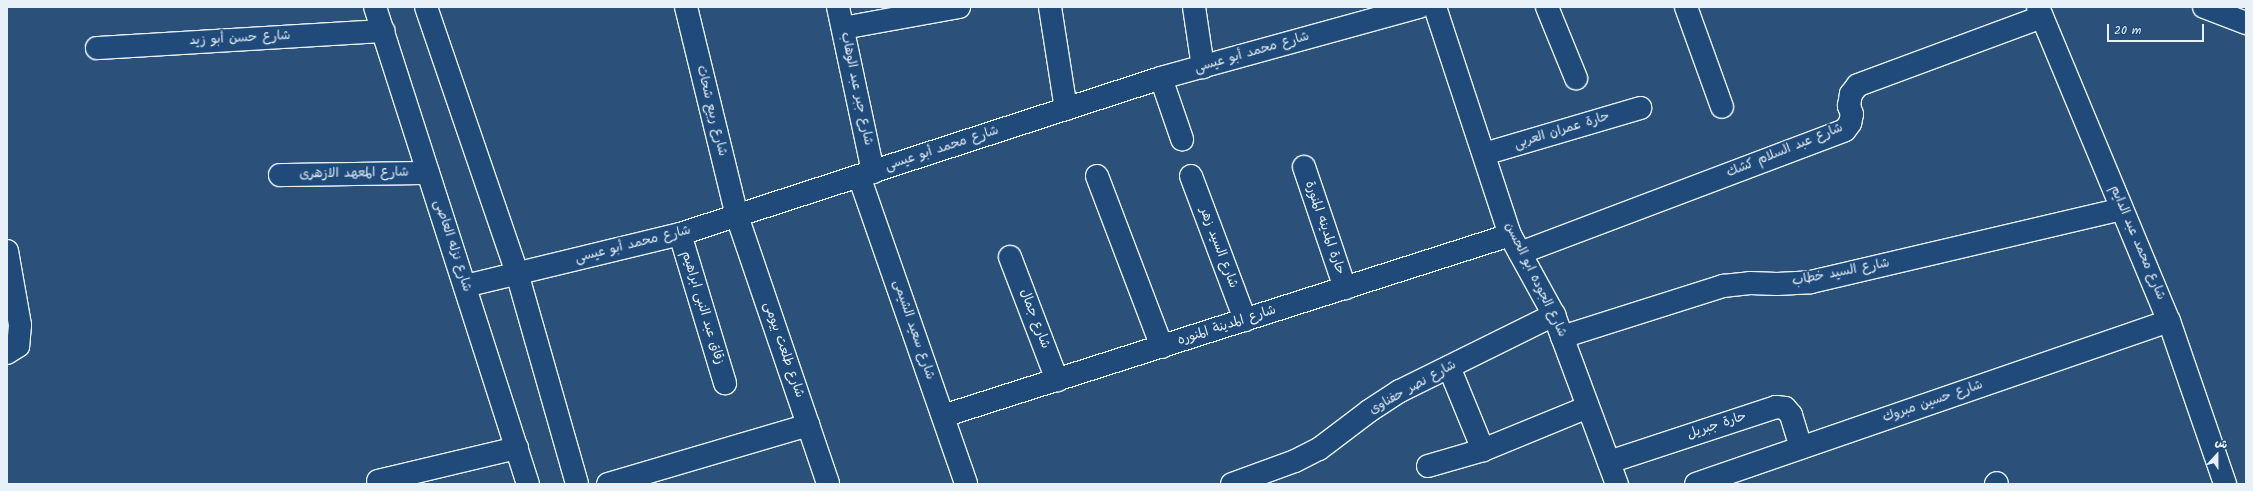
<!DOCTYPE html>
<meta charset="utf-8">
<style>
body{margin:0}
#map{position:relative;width:2253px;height:491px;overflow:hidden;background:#2b517a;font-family:Kalam,"Playpen Sans Arabic",sans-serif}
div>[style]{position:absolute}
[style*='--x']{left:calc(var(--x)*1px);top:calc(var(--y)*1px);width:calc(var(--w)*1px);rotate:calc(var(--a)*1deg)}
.roads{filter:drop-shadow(1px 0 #e8f1f8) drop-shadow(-1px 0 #e8f1f8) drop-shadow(0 1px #e8f1f8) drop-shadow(0 -1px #e8f1f8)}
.minor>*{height:22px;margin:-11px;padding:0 11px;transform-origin:11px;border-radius:11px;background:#1f4a7a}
span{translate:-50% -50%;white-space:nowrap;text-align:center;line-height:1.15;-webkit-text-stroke:4px #1f4a7a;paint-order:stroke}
.street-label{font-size:13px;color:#e8f1f8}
.frame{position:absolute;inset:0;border:8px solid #e8f1f8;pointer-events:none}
.north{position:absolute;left:2197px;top:435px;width:40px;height:40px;-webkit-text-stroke:3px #1f4a7a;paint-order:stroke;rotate:21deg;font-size:11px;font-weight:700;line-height:16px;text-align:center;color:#e8f1f8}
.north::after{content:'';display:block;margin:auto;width:14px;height:18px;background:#e8f1f8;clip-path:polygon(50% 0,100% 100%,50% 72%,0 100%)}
.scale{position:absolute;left:2107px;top:24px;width:97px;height:18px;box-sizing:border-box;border:2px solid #e8f1f8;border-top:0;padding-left:5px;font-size:12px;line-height:14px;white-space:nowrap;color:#e8f1f8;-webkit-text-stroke:3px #1f4a7a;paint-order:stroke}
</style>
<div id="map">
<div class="roads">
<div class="minor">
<i style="--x:375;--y:7;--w:501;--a:72.22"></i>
<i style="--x:426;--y:7;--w:281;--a:71.1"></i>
<i style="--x:517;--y:273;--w:219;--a:74.1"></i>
<i style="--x:686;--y:7;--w:215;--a:76.3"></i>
<i style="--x:737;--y:216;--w:283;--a:71.2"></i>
<i style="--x:838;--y:7;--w:169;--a:78"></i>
<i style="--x:1050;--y:7;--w:103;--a:81.1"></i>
<i style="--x:1194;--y:7;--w:61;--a:81.5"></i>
<i style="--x:1435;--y:7;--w:240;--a:71.8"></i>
<i style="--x:1510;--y:235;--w:91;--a:61.2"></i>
<i style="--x:1554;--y:315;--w:180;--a:69.6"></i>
<i style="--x:1547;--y:7;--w:77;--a:67.8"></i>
<i style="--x:1686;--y:7;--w:106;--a:70.2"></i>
<i style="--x:2038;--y:7;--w:340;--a:67.4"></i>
<i style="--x:2169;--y:321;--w:172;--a:71"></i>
<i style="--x:2204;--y:7;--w:45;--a:20.9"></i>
<i style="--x:843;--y:28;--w:118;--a:-10.3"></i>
<i style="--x:97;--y:48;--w:287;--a:-3.4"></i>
<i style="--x:1161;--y:78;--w:65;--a:71"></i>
<i style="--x:1484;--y:154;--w:163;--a:-16.4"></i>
<i style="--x:1304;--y:167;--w:128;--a:71.3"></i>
<i style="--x:280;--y:175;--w:148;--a:-0.8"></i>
<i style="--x:859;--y:176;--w:326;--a:70.8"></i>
<i style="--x:1097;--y:176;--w:183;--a:69.2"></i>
<i style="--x:1191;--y:176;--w:154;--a:69.4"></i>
<i style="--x:680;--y:234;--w:156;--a:73.2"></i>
<i style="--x:7;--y:251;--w:75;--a:80"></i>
<i style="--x:20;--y:325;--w:21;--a:95"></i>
<i style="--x:18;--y:346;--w:13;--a:148"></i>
<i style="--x:1520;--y:253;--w:347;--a:-20.7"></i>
<i style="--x:1845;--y:130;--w:9;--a:-54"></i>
<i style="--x:1850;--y:123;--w:9;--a:-77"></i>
<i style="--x:1852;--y:114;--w:9;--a:-111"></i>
<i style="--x:1849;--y:106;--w:12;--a:-81"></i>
<i style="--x:1851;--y:94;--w:11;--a:-52"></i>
<i style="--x:1858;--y:85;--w:196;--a:-20.3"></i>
<i style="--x:1010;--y:257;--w:132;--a:69.1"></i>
<i style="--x:465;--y:286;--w:221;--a:-13.6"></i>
<i style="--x:680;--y:234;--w:506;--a:-17.97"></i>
<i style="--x:1161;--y:78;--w:268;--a:-15.4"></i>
<i style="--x:1562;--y:337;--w:169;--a:-17.6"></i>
<i style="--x:1723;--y:286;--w:27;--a:-6"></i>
<i style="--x:1750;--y:283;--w:27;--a:2"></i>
<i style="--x:1777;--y:284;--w:34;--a:-3"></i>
<i style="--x:1811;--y:282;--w:319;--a:-13.2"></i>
<i style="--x:1449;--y:367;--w:90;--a:67.7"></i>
<i style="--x:943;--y:416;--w:595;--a:-17.7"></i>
<i style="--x:1609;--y:462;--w:176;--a:-18.2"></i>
<i style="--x:1776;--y:407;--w:9;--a:6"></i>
<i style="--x:1785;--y:408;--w:9;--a:49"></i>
<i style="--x:1791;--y:415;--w:34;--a:73"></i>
<i style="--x:1428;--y:466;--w:57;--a:-16.2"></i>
<i style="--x:1483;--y:450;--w:113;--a:-22.3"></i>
<i style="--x:378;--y:481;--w:143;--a:-13.4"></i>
<i style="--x:608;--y:484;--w:209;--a:-16.4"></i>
<i style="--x:1232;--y:484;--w:67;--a:-20.1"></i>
<i style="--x:1295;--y:461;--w:27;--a:-27"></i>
<i style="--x:1319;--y:449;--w:63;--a:-37.2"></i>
<i style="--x:1369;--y:411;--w:37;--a:-33"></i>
<i style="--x:1400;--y:391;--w:172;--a:-26.3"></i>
<i style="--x:1696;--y:484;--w:500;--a:-19.01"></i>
<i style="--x:1996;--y:484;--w:1;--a:-45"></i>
</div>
</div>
<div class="street-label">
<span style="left:240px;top:39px;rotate:-3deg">شارع حسن أبو زيد</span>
<span style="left:1252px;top:53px;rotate:-16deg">شارع محمد أبو عيسى</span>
<span style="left:856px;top:89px;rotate:78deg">شارع جبر عبد الوهاب</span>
<span style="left:711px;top:111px;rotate:76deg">شارع ربيع شحات</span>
<span style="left:1562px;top:131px;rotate:-17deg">حارة عمران العربى</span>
<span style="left:942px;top:149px;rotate:-18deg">شارع محمد أبو عيسى</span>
<span style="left:1785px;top:151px;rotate:-22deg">شارع عبد السلام كشك</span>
<span style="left:354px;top:174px;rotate:-1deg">شارع المعهد الازهرى</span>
<span style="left:1324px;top:228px;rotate:71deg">حارة المدينه المنورة</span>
<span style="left:2137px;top:243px;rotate:67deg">شارع محمد عبد الدايم</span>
<span style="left:633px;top:245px;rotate:-14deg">شارع محمد أبو عيسى</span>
<span style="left:452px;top:246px;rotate:72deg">شارع نزله العاصى</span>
<span style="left:1218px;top:248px;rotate:69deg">شارع السيد زهر</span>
<span style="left:1841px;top:273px;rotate:-11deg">شارع السيد خطاب</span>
<span style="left:1535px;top:280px;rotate:64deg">شارع الجوده ابو الحسن</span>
<span style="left:702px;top:308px;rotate:73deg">زقاق عبد النبى ابراهيم</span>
<span style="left:1034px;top:319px;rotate:69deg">شارع جمال</span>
<span style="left:1227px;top:326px;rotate:-18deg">شارع المدينة المنوره</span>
<span style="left:913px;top:330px;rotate:71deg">شارع سعيد الشيمى</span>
<span style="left:783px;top:350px;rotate:71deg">شارع طلعت بيومى</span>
<span style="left:1413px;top:388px;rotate:-29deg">شارع نصر حفناوى</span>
<span style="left:1933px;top:402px;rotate:-19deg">شارع حسين مبروك</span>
<span style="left:1717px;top:426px;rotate:-18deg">حارة جبريل</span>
</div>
<div class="frame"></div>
<div class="north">ش</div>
<div class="scale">20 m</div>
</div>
